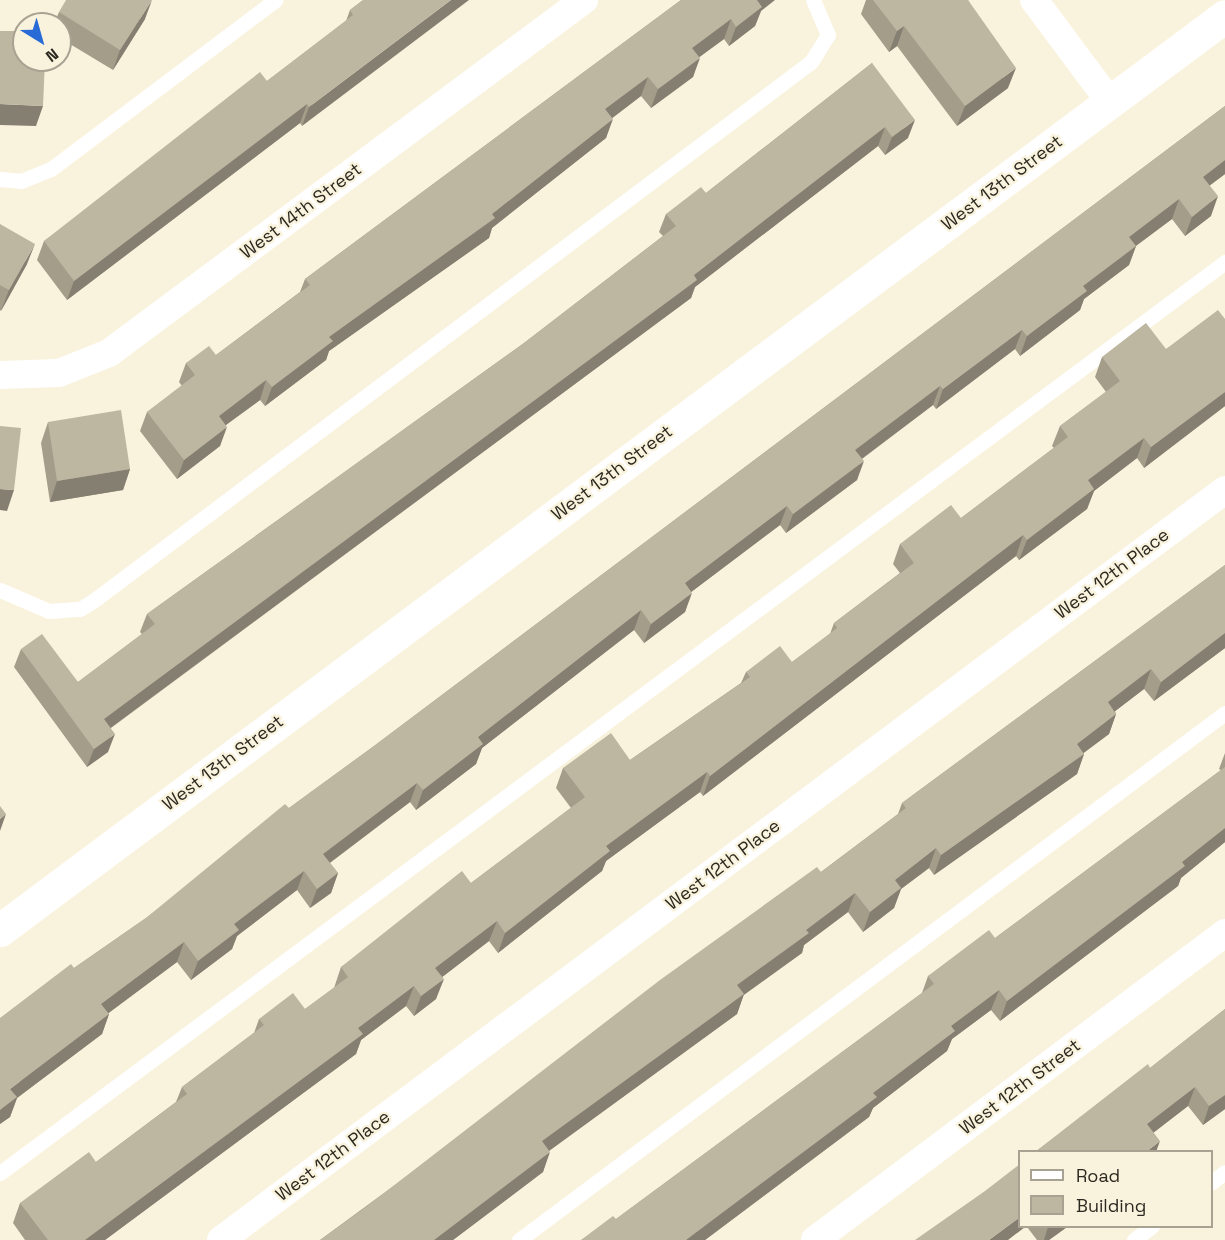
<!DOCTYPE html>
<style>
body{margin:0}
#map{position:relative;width:1225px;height:1240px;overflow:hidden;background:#f9f3dd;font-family:"Space Grotesk",sans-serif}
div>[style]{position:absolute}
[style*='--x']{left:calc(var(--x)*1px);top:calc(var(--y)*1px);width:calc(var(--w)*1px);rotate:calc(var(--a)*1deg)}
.service>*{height:15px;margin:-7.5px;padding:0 7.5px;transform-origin:7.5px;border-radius:7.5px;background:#fff}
.minor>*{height:28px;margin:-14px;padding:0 14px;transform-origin:14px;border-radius:14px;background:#fff}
.tertiary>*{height:33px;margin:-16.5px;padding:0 16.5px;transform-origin:16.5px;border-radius:16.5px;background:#fff}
.wall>*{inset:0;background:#a39d8a}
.shaded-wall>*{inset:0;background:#847f71}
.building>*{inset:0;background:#bdb6a1}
span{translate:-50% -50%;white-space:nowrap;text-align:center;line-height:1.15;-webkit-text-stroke:4.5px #f9f3dd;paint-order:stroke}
.street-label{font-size:18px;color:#2c2921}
.legend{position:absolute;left:1018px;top:1150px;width:195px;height:78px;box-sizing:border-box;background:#f9f3dd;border:2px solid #a7a292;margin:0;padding:8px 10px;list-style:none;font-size:18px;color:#2c2921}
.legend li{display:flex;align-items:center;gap:12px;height:30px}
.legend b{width:30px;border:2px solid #a7a292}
.north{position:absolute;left:12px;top:12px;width:60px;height:60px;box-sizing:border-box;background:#f9f3dd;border:2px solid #a7a292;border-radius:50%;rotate:143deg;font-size:16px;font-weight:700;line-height:24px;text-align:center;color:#2c2921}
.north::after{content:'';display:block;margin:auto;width:21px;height:27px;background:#286ad6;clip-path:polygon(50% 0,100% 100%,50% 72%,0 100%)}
</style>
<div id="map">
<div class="service">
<i style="--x:0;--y:179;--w:21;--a:5"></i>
<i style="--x:21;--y:181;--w:32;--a:-22"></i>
<i style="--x:51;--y:169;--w:281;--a:-37"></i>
<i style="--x:0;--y:590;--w:53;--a:23.2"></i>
<i style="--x:49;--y:611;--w:31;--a:-4"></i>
<i style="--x:80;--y:609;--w:15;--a:-32"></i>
<i style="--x:93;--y:601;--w:898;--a:-36.9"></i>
<i style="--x:811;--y:62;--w:32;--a:-58"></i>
<i style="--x:828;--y:35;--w:38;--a:-113"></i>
<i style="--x:0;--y:1173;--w:1527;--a:-36.64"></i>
<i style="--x:1212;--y:1182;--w:16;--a:-38"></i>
<i style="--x:519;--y:1240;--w:881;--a:-36.74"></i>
<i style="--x:1134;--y:1240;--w:23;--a:-38"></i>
</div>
<div class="minor">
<i style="--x:1034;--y:0;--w:127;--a:53.3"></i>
<i style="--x:0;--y:375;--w:59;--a:-1.9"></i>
<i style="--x:59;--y:373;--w:54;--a:-21.8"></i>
<i style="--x:109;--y:353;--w:592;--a:-36.62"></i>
<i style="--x:221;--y:1240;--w:1253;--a:-36.76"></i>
<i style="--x:815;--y:1240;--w:512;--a:-36.83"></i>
</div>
<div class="tertiary">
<i style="--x:0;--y:930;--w:1528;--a:-36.73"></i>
</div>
<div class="wall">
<i style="clip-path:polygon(363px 0,302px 126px,300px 123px,67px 300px,37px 260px,44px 241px,267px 81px,346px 21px,350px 10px)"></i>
<i style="clip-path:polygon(681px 0,761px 11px,755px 26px,729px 46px,724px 39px,699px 57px,693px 77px,651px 108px,641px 96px,612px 118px,606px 138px,492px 228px,489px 238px,329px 351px,326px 360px,265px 406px,260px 400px,226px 425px,220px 446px,177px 479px,140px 431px,147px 412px,182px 386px,179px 382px,186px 363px,216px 355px,300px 292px,305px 279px)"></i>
<i style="clip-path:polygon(866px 0,968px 0,1008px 88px,957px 126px,897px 46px,889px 52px,861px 14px)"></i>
<i style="clip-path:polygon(59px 12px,145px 19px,113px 70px,60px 38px,60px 24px,54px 24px)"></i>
<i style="clip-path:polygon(872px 63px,908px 138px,885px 155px,878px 146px,695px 287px,691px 298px,111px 728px,108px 752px,87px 767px,14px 667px,21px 649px,78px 682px,142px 634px,140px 632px,147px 614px,524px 343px,663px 236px,659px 232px,666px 214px,706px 193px)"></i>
<i style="clip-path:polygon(1225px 106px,1225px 174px,1210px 185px,1211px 216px,1185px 236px,1172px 219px,1136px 246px,1129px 265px,1084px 299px,1080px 310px,1020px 356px,1015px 349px,936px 409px,933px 405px,862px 459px,857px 480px,786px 533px,780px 525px,691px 592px,685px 612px,644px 643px,634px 630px,482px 748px,476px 764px,416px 810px,410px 802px,330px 863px,338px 873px,331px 893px,310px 908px,297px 890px,237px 936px,232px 949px,191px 980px,177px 962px,108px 1013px,109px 1014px,102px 1034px,17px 1098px,10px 1117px,0 1124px,74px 968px,146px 918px,289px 808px,374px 746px)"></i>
<i style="clip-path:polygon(0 224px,27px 264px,1px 311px,0 310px)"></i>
<i style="clip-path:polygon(1225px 319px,1225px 406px,1144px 468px,1137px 458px,1094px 491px,1087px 509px,1019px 560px,1016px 556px,703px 796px,700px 792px,606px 861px,602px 871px,498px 953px,489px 941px,442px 977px,436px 999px,414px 1016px,406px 1006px,361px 1040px,356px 1054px,105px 1240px,25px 1240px,13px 1223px,20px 1203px,96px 1162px,176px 1102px,182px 1087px,254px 1033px,259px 1019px,305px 1009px,334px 988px,341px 967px,471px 883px,571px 808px,556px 788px,563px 768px,630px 760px,741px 683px,746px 672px,792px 662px,830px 634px,834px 623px,900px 573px,893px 564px,900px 544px,961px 518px,1054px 448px,1052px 446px,1060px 426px,1106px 392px,1095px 377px,1102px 357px,1166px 349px)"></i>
<i style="clip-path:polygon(48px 422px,130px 469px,123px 490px,50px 502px,41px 443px)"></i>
<i style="clip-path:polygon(1225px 565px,1225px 648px,1154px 701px,1144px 689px,1115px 711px,1116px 714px,1109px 734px,1083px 753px,1084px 754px,1077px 774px,934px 875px,929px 868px,901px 889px,894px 908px,863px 932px,848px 912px,804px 945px,802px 953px,744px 994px,737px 1014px,549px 1151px,543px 1172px,453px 1240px,320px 1240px,821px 872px,898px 814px,902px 803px)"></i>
<i style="clip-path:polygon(1225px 753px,1225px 842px,1181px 878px,1178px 886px,1000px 1021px,991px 1010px,952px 1039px,947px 1051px,873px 1108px,869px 1117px,705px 1240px,581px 1240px,616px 1219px,922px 993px,928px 976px,995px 938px,1221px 770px,1219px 769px)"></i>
<i style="clip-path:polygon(1225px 1009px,1225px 1109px,1203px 1125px,1188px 1106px,1153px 1133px,1035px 1152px,1150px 1068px)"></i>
<i style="clip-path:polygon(1027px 1227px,1067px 1227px,1049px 1240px,1037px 1240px)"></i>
</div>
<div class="shaded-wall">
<i style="clip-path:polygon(152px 0,145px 19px,113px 70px,120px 50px)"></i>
<i style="clip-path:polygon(451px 0,469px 0,302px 126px,309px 107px)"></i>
<i style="clip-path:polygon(757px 0,775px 0,761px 11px,755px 26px,729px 46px,736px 27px)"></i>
<i style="clip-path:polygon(731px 19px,724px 39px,686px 67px,692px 48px)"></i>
<i style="clip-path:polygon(904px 26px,897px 46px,889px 52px,897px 31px)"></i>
<i style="clip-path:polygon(700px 58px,693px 77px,651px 108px,658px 89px)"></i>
<i style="clip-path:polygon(1016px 68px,1008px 88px,957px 126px,965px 106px)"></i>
<i style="clip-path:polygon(648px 77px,641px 96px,598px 129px,605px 109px)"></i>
<i style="clip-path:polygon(0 104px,43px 106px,36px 126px,0 125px)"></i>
<i style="clip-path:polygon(307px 104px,300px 123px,67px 300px,74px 281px)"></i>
<i style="clip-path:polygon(613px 119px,606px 138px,492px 228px,489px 238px,329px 351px,326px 360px,265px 406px,272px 387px,329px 337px,492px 214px)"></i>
<i style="clip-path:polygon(915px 120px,908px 138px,885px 155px,892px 137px)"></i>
<i style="clip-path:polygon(885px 127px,878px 146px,695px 287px,691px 298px,98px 737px,104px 719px,694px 275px)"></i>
<i style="clip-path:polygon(1225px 160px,1225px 174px,1196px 196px,1203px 177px)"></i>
<i style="clip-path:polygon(1218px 196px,1211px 216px,1185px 236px,1192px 217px)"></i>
<i style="clip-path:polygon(1179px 199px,1172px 219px,1122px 256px,1129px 237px)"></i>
<i style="clip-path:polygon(35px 244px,27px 264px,1px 311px,9px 290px)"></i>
<i style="clip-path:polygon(1136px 246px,1129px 265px,1084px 299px,1080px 310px,1020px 356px,1027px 336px,1083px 286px)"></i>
<i style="clip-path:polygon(1022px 330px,1015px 349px,936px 409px,943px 389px)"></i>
<i style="clip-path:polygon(266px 380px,260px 400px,212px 435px,219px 416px)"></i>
<i style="clip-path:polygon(940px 386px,933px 405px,848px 469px,855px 450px)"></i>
<i style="clip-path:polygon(1225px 392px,1225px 406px,1144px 468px,1151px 447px)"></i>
<i style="clip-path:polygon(227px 427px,220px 446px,177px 479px,184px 460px)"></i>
<i style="clip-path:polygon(1144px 438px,1137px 458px,1094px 491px,1087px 509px,1019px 560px,1027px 540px,1088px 480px)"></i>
<i style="clip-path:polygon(864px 461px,857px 480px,786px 533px,793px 514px)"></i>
<i style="clip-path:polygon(130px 469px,123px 490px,50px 502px,57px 481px)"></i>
<i style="clip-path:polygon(0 489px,14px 490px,7px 511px,0 510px)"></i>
<i style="clip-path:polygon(787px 506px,780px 525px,678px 602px,685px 583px)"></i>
<i style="clip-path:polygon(1023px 535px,1016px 556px,703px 796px,710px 776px)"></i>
<i style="clip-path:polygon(692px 593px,685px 612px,644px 643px,651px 624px)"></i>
<i style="clip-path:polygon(641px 610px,634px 630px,482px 748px,476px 764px,416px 810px,423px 790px,478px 737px)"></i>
<i style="clip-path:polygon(1225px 633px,1225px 648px,1154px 701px,1161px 682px)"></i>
<i style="clip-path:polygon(1151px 669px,1144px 689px,1101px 722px,1108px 702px)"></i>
<i style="clip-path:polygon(1116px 714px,1109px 734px,1069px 764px,1077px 744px)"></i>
<i style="clip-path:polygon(115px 734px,108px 752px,87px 767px,94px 749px)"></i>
<i style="clip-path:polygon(1084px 754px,1077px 774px,934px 875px,941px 855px)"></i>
<i style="clip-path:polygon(707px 772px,700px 792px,606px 861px,602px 871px,498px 953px,505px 933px,606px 846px)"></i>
<i style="clip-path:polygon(417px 783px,410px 802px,316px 873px,323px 854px)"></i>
<i style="clip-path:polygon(6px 814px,0 831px,0 819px)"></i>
<i style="clip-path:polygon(1225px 828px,1225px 842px,1181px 878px,1178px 886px,1000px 1021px,1007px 1001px)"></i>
<i style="clip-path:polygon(936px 848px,929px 868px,901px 889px,894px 908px,863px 932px,870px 912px,895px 880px)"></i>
<i style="clip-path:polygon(304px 871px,297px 890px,237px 936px,232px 949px,191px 980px,198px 961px,234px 924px)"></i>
<i style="clip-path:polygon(338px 873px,331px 893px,310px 908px,317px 889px)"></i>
<i style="clip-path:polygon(855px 893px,848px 912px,804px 945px,802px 953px,730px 1005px,737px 985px,806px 930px)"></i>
<i style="clip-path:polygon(497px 921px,489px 941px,428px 988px,435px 968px)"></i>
<i style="clip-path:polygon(184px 942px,177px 962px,94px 1024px,101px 1004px)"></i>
<i style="clip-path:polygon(444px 979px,436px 999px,414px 1016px,421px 996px)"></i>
<i style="clip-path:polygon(414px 986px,406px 1006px,361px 1040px,356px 1054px,105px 1240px,85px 1240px,358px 1028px)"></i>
<i style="clip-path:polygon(999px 990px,991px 1010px,952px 1039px,947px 1051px,873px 1108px,869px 1117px,705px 1240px,686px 1240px,873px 1093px,951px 1026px)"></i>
<i style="clip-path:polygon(744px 994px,737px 1014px,535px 1161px,542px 1141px)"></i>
<i style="clip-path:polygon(109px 1014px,102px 1034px,17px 1098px,10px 1117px,0 1124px,0 1110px,10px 1089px)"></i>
<i style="clip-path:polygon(1195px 1087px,1188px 1106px,1140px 1143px,1147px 1124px)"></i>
<i style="clip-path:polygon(1225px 1095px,1225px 1109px,1203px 1125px,1209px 1106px)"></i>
<i style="clip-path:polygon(1160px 1141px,1156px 1152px,1146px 1152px)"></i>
<i style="clip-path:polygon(550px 1152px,543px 1172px,453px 1240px,434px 1240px)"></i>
<i style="clip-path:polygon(1020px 1217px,1020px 1227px,1025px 1227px,1008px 1240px,989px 1240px)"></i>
<i style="clip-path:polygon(1048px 1227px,1067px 1227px,1049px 1240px,1044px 1240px)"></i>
</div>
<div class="building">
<i style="clip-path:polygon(66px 0,152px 0,120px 50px,59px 12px)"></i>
<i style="clip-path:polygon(363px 0,451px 0,309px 107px,307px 104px,74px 281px,44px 241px,260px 72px,267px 81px,353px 15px,350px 10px)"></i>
<i style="clip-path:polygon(681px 0,757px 0,762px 7px,736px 27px,731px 19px,692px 48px,700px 58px,658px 89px,648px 77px,605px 109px,613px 119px,492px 214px,495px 218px,329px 337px,333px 341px,272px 387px,266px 380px,219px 416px,227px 427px,184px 460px,147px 412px,195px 375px,186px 363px,209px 346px,216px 355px,310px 285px,305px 279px)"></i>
<i style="clip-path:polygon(873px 0,968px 0,1016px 68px,965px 106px,904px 26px,897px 31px)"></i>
<i style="clip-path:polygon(0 31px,24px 31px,24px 60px,45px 60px,43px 106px,0 104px)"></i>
<i style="clip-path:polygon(872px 63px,915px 120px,892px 137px,885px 127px,694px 275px,697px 280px,104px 719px,115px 734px,94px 749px,21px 649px,42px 634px,78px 682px,155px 624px,147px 614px,524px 343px,676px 226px,666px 214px,701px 187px,706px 193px)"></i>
<i style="clip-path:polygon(1225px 106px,1225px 160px,1203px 177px,1218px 196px,1192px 217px,1179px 199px,1129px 237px,1136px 246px,1083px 286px,1087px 291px,1027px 336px,1022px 330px,943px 389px,940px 386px,855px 450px,864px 461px,793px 514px,787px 506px,685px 583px,692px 593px,651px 624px,641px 610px,478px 737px,483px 744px,423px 790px,417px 783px,323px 854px,338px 873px,317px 889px,304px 871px,234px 924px,239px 930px,198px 961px,184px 942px,101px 1004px,109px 1014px,10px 1089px,17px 1097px,0 1110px,0 1018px,71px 964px,74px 968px,146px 918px,285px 804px,289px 808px,374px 746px)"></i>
<i style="clip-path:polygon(0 224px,35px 244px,9px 290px,0 285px)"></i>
<i style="clip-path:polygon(1218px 310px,1225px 319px,1225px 392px,1151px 447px,1144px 438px,1088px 480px,1094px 489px,1027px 540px,1023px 535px,710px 776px,707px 772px,606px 846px,610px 851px,505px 933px,497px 921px,435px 968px,444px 979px,421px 996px,414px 986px,358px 1028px,363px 1034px,85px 1240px,48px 1240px,20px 1203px,89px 1152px,96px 1162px,187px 1094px,182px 1087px,264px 1025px,259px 1019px,293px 993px,305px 1009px,348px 977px,341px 967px,462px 871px,471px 883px,585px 797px,563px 768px,611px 733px,630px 760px,750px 677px,746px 672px,780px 646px,792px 662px,837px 628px,834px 623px,914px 563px,900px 544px,951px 505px,961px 518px,1068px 437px,1060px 426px,1120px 381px,1102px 357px,1146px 323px,1166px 349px)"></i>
<i style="clip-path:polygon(121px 410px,130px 469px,57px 481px,48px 422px)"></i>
<i style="clip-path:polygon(0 426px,21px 428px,14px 490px,0 489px)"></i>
<i style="clip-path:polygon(1225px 565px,1225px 633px,1161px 682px,1151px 669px,1108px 702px,1116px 714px,1077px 744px,1084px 754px,941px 855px,936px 848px,895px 880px,901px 888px,870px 912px,855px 893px,806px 930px,809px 933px,737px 985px,744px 994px,542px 1141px,550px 1152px,434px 1240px,320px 1240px,366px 1207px,660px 980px,817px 867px,821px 872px,906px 808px,902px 803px)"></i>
<i style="clip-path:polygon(1225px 767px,1225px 828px,1182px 862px,1185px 866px,1007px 1001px,999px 990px,951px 1026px,955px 1031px,873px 1093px,877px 1097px,686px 1240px,581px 1240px,613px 1216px,616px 1219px,934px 984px,928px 976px,989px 930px,995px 938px)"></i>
<i style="clip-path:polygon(0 806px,6px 814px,0 819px)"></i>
<i style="clip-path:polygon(1225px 1009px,1225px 1095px,1209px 1106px,1195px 1087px,1147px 1124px,1160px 1141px,1146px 1152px,1035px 1152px,1148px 1064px,1150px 1068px)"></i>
<i style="clip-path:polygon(1020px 1164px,1020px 1217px,989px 1240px,915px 1240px,985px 1191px)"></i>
</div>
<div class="street-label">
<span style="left:1002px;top:183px;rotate:-37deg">West 13th Street</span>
<span style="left:301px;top:211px;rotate:-37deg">West 14th Street</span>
<span style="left:612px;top:473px;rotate:-37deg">West 13th Street</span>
<span style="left:1112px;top:574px;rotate:-37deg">West 12th Place</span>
<span style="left:223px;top:763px;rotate:-37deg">West 13th Street</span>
<span style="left:723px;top:865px;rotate:-37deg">West 12th Place</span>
<span style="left:1020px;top:1087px;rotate:-37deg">West 12th Street</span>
<span style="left:333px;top:1156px;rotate:-37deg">West 12th Place</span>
</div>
<ul class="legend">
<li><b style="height:8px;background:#fff"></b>Road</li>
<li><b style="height:16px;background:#bdb6a1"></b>Building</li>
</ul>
<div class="north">N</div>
</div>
